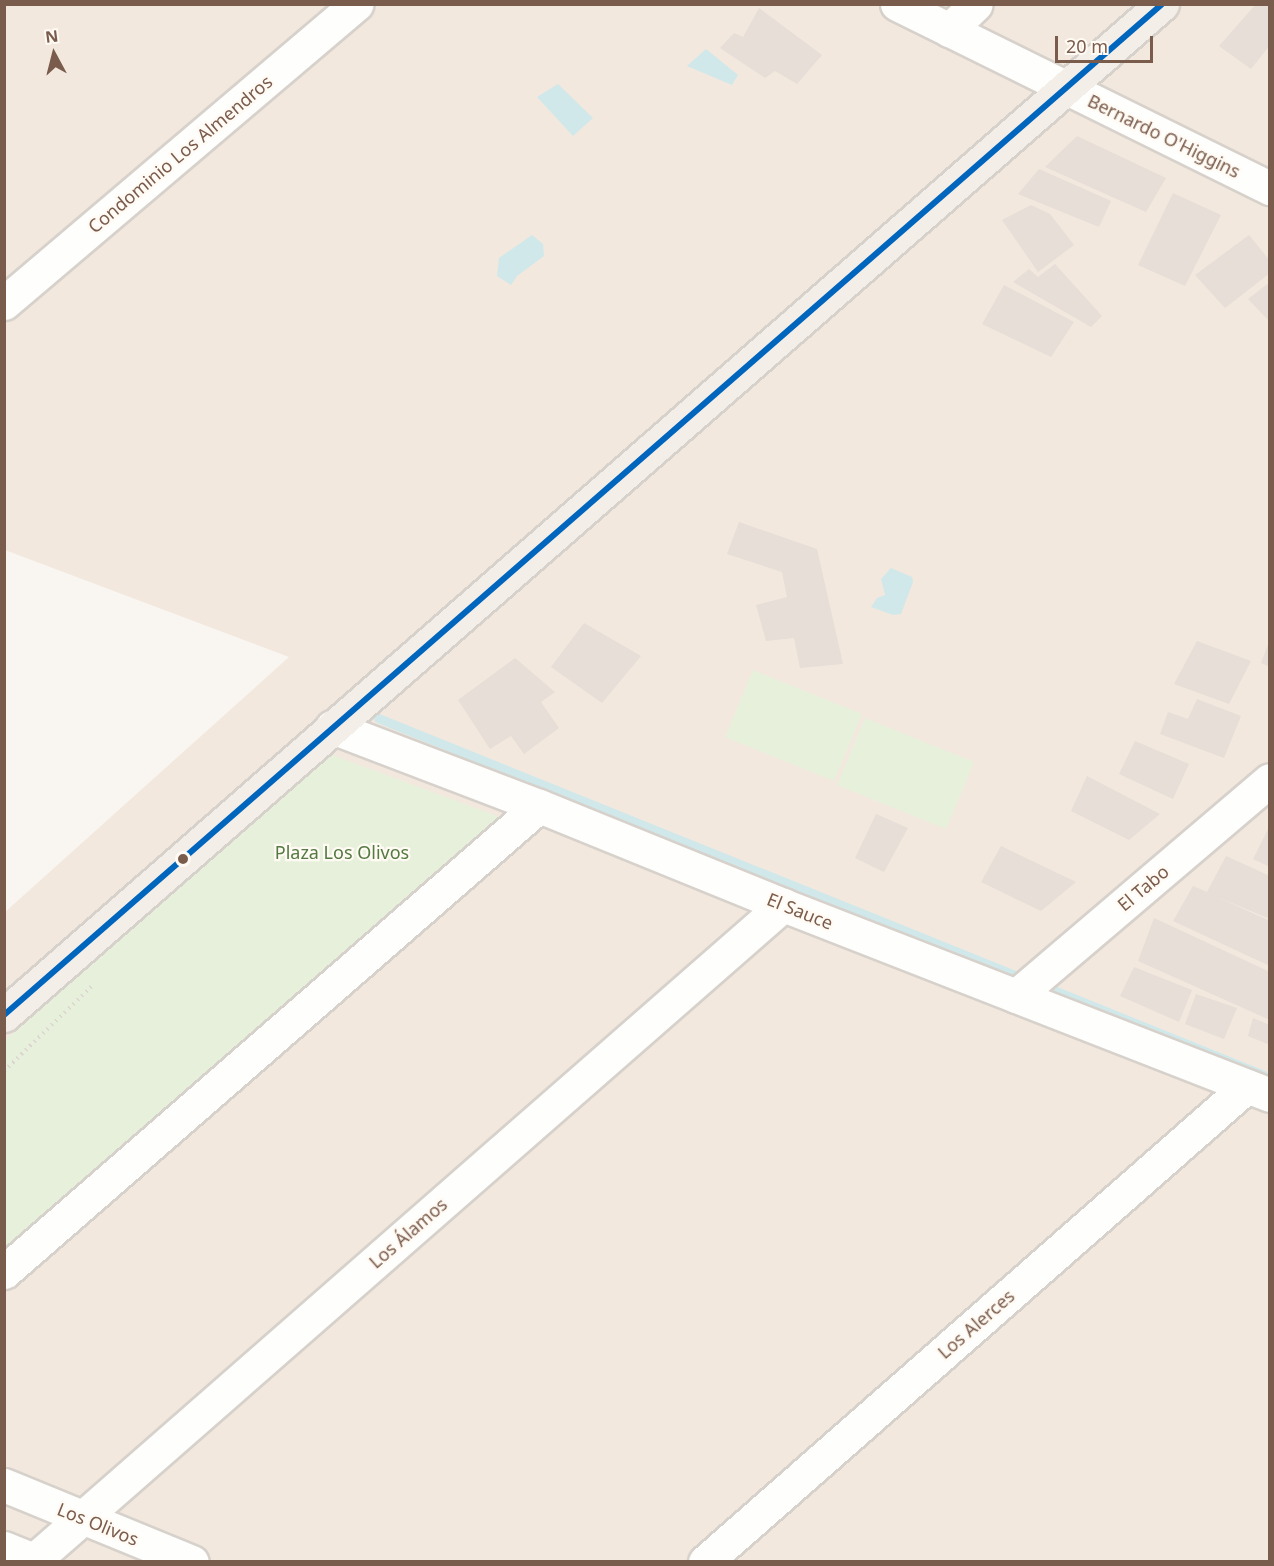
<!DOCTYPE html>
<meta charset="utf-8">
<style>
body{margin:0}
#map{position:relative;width:1274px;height:1566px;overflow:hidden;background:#f9f5f0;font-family:"Noto Sans",sans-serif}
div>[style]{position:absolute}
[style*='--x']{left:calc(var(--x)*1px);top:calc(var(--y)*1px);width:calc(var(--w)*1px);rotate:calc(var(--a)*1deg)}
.residential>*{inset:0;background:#f2e8de}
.green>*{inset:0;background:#e7f0db}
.water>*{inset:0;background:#d0e8ea}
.stream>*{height:9px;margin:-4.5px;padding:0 4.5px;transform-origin:4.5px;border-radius:4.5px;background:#d0e8ea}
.building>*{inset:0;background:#e6ded7}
.path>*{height:4px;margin-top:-2px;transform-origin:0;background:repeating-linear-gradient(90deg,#dcd5d0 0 1.5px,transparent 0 6px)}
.roads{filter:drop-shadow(2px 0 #d7d1cb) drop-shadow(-2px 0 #d7d1cb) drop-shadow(0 2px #d7d1cb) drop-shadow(0 -2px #d7d1cb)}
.minor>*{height:33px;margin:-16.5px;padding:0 16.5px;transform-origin:16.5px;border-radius:16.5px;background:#fefefd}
.major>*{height:33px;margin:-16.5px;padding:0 16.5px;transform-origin:16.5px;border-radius:16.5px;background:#f3eee8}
.bus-1>*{height:6px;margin:-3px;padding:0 3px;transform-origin:3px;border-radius:3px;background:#0065bd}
.dots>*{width:16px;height:16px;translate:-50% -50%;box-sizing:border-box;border:3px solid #fffaf3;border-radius:50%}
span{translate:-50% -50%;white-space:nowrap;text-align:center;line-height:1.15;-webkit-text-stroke:4.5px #fffaf3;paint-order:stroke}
.street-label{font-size:18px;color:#7a5c4d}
.park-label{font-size:18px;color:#537a41}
.frame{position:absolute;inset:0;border:6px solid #7a5c4d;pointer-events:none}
.north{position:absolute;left:24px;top:24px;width:60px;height:60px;-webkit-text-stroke:4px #fffaf3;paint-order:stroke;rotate:353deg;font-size:16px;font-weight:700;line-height:24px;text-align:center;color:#7a5c4d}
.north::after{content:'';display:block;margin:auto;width:21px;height:27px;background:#7a5c4d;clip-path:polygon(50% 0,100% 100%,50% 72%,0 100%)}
.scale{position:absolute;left:1055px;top:36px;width:98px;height:27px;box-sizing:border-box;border:3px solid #7a5c4d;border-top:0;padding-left:8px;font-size:18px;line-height:21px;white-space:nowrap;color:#7a5c4d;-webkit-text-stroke:4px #fffaf3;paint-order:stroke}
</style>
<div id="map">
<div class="residential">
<i style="clip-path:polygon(5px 5px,1269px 5px,1269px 1561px,5px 1561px,4px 913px,289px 657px,5px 550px)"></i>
</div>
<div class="green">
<i style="clip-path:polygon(753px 670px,862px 714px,834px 781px,725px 737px)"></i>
<i style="clip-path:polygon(865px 718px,974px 762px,946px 829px,837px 785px)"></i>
<i style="clip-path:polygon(327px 753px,508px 820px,5px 1258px,4px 1041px)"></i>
</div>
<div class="water">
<i style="clip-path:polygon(706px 49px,738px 75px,732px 85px,687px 66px)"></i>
<i style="clip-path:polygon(558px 84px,593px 118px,573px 136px,537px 97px)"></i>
<i style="clip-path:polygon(532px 235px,543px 244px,544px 256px,517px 276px,511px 285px,497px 276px,499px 258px)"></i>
<i style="clip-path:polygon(891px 568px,912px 577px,913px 582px,901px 614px,893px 615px,871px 607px,877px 598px,885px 595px,881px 579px)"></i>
</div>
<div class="stream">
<i style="--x:378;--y:718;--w:698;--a:21.97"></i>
<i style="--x:1041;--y:985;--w:240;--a:22"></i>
</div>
<div class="building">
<i style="clip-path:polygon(1256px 4px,1270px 4px,1270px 45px,1251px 69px,1219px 46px)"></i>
<i style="clip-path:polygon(759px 8px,822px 55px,797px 84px,775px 71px,765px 78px,720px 48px,734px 33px,743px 37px)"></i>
<i style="clip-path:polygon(1077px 136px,1166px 178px,1146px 212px,1045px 167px)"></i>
<i style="clip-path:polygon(1039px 169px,1111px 201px,1099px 227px,1018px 194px)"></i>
<i style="clip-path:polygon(1173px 193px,1221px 215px,1185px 286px,1138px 265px)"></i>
<i style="clip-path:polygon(1031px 205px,1050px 214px,1074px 245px,1038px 272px,1002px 220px)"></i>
<i style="clip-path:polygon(1249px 235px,1270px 261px,1270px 273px,1225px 308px,1195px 275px)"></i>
<i style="clip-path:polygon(1055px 264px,1102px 316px,1091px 327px,1013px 282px,1029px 269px,1038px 277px)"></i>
<i style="clip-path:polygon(1270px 282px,1270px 322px,1248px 299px)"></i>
<i style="clip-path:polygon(1004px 285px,1074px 322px,1051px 357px,982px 324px)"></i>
<i style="clip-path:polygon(739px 522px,817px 549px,843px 664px,800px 668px,794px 638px,766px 641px,756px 605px,787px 597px,782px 572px,727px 554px)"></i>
<i style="clip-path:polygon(584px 623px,641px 656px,602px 703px,551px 667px)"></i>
<i style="clip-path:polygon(1197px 641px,1251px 661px,1229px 704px,1174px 684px)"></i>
<i style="clip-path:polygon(1269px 642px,1270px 642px,1270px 667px,1261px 663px)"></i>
<i style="clip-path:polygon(515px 658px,555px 692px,541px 702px,559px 728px,524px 754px,511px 736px,490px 749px,458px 700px)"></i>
<i style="clip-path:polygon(1197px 699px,1241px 716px,1224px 758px,1160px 734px,1168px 712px,1188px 719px)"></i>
<i style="clip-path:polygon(1135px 741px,1189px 764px,1173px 799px,1119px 774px)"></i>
<i style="clip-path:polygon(1087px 776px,1160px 814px,1129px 840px,1071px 811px)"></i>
<i style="clip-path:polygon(876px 814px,908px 828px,884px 872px,855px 858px)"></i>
<i style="clip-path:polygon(1270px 825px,1270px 867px,1253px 859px)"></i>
<i style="clip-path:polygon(1001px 846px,1076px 882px,1041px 911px,981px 882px)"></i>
<i style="clip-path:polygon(1226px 856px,1270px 876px,1270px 919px,1215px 896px,1270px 921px,1270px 966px,1173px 921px,1193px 886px,1207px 892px)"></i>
<i style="clip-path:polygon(1154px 918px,1270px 972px,1270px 1020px,1138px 961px)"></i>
<i style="clip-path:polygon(1134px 967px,1192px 990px,1179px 1022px,1120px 996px)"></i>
<i style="clip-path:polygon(1196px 994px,1237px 1008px,1224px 1039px,1185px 1024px)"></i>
<i style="clip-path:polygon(1253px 1018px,1270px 1025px,1270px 1045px,1248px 1036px)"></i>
</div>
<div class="path">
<i style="--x:4;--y:1071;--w:122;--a:-44"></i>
</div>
<div class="roads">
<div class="minor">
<i style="--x:897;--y:4;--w:416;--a:26.3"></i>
<i style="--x:949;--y:30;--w:37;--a:-44"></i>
<i style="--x:4;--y:303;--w:462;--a:-40.3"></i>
<i style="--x:332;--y:727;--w:222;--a:20.9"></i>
<i style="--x:539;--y:806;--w:263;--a:22.1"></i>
<i style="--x:783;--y:905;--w:523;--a:21.31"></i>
<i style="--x:1016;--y:996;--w:333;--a:-40.4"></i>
<i style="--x:4;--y:1272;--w:709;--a:-41.06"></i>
<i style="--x:4;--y:1485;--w:203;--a:22.3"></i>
<i style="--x:4;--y:1548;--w:38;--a:22"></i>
<i style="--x:32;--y:1562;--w:998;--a:-41.18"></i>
<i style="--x:705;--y:1562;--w:721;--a:-41.29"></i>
</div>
<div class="major">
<i style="--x:4;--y:1015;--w:1537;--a:-41.12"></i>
</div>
</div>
<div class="bus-1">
<i style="--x:4;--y:1015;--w:1537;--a:-41.12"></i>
</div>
<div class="dots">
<i style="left:183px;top:859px;background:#7a5c4d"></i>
</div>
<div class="street-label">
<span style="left:1164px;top:136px;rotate:26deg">Bernardo O'Higgins</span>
<span style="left:180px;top:154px;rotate:-40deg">Condominio Los Almendros</span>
<span style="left:1143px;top:888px;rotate:-40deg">El Tabo</span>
<span style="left:800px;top:911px;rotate:22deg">El Sauce</span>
<span style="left:408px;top:1233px;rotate:-41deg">Los Álamos</span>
<span style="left:976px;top:1324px;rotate:-41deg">Los Alerces</span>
<span style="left:98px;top:1524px;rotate:22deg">Los Olivos</span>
</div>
<div class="park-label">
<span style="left:342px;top:852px">Plaza Los Olivos</span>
</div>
<div class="frame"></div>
<div class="north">N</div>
<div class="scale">20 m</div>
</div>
